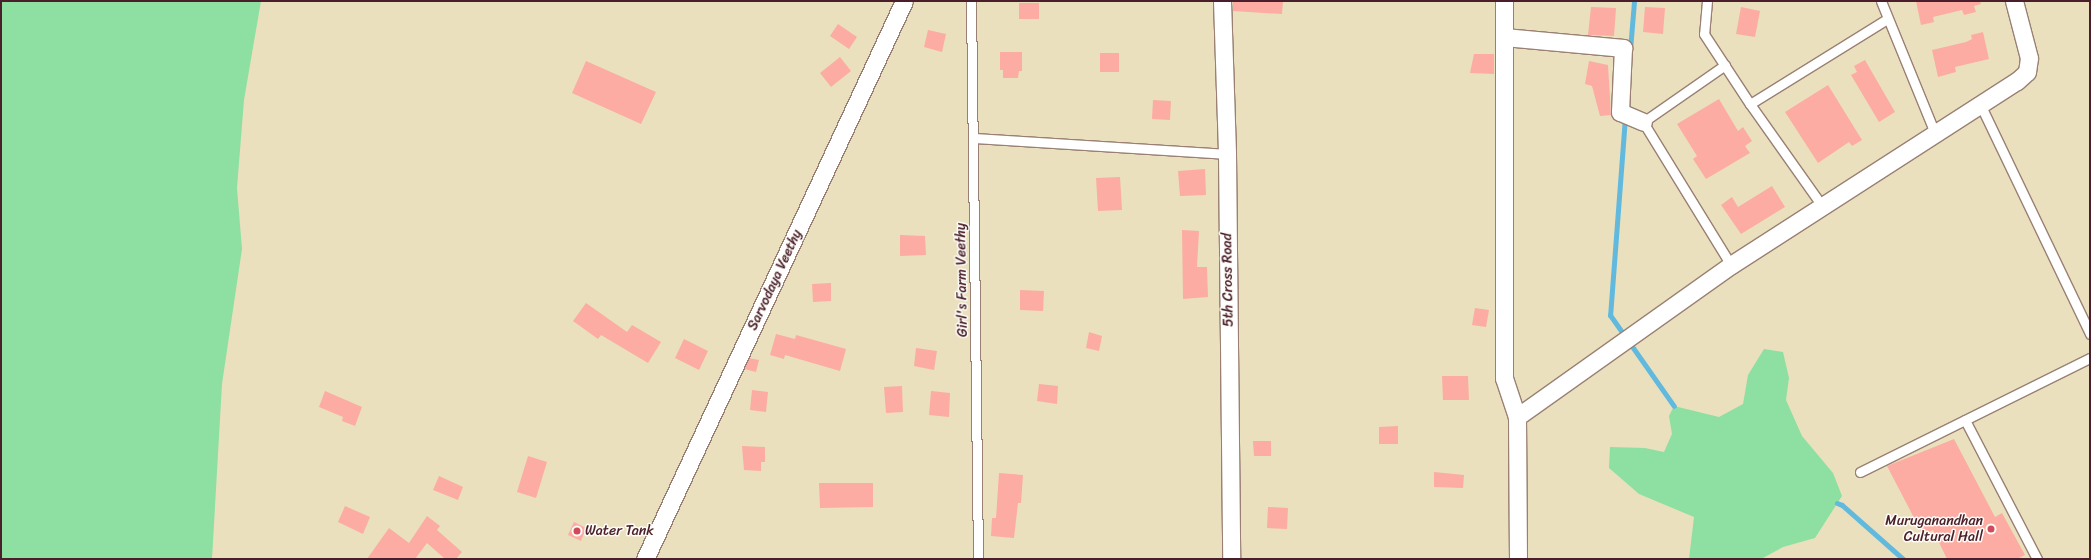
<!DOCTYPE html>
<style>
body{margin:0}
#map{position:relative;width:2091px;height:560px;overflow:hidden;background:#eae0be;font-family:Sriracha,sans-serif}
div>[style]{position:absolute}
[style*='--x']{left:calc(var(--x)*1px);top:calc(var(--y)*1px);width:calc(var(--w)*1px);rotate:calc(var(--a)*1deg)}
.green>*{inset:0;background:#8de0a2}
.stream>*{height:5px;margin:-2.5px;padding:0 2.5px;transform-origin:2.5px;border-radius:2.5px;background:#61b9de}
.building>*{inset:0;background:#fcaca2}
.roads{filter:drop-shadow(1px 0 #9a8074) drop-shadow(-1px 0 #9a8074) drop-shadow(0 1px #9a8074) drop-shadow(0 -1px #9a8074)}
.service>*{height:9px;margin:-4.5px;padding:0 4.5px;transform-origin:4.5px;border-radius:4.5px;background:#fff}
.minor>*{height:17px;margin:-8.5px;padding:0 8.5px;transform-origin:8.5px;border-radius:8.5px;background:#fff}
.dots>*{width:11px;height:11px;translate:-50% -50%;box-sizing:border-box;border:2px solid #fdfcf7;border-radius:50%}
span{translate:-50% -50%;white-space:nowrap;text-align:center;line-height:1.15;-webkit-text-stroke:3px #fdfcf7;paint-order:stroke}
.street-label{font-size:14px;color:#4a1f2b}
.poi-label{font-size:14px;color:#4a1f2b}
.right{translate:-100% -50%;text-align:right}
.left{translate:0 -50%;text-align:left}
.frame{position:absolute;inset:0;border:2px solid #4a1f2b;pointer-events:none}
</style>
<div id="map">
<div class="green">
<i style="clip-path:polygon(1px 1px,261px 1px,244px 100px,237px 188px,242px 249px,222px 384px,212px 559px,1px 559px)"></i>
<i style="clip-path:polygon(1764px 349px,1783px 352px,1789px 378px,1786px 400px,1802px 436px,1833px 473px,1842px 496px,1815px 538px,1783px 547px,1761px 559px,1689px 559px,1694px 517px,1639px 494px,1609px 468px,1610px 447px,1645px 448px,1664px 452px,1672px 434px,1669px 416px,1674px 406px,1719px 417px,1743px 404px,1748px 375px)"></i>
</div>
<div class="stream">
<i style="--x:1630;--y:50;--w:49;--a:-85.3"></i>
<i style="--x:1625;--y:117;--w:199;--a:94.3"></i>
<i style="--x:1610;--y:315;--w:111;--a:54.9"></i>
<i style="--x:1837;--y:503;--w:5;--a:22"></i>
<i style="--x:1842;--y:505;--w:81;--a:41.5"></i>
</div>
<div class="building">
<i style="clip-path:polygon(1233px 1px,1283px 1px,1282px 14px,1233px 11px)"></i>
<i style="clip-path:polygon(1916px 1px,1980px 1px,1981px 4px,1974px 6px,1976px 12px,1964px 15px,1962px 10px,1933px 17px,1934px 22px,1921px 25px)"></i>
<i style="clip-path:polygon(1019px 3px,1039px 3px,1039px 19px,1019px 19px)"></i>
<i style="clip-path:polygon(1591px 7px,1616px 8px,1614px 36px,1588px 35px)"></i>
<i style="clip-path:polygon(1645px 7px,1665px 8px,1663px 34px,1643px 32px)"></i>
<i style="clip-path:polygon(1741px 7px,1760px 11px,1755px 37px,1736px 34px)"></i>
<i style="clip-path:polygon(838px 24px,857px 37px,849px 49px,830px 36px)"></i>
<i style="clip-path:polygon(928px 30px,946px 34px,942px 52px,924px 47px)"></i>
<i style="clip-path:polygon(1983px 32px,1989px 59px,1955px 67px,1956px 72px,1938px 77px,1932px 50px,1966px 42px,1972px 39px,1971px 35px)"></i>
<i style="clip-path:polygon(1000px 52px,1022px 52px,1022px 71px,1019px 71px,1018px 78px,1003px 78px,1003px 70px,1000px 70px)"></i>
<i style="clip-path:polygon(1100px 53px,1119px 53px,1119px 72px,1100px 72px)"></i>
<i style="clip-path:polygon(1474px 54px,1494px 54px,1494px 74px,1470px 73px)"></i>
<i style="clip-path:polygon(840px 57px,851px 71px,831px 87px,820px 73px)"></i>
<i style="clip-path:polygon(1865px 60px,1895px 112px,1879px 122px,1851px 75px,1857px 72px,1854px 66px)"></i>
<i style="clip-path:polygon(586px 61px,656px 92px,641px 124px,572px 93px)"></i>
<i style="clip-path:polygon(1589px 61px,1608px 65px,1611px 115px,1600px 116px,1592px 86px,1585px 84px)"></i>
<i style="clip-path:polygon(1828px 85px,1862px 140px,1852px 146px,1849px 142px,1818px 163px,1785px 112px)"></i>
<i style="clip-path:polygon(1719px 99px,1738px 131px,1743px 127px,1752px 141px,1745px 146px,1750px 153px,1706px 179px,1693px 159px,1697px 156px,1677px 124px)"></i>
<i style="clip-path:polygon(1153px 100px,1171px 101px,1170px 120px,1152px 119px)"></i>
<i style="clip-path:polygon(1205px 169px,1206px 195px,1180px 196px,1178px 171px)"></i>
<i style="clip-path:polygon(1120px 177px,1122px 210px,1098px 211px,1096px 178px)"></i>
<i style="clip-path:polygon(1772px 186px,1785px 207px,1741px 234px,1721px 205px,1732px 197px,1738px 207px)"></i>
<i style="clip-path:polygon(1182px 230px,1199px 231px,1197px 267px,1207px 267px,1208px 297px,1183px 299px)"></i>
<i style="clip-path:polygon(900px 235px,925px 236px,926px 255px,900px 256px)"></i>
<i style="clip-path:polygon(831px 283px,831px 301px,813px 302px,812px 284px)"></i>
<i style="clip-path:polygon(1020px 290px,1044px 291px,1043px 311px,1020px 310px)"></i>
<i style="clip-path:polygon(586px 303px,627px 332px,632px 325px,661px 342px,648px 363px,601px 335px,598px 339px,573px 321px)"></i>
<i style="clip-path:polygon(1475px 308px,1489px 310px,1486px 327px,1472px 325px)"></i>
<i style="clip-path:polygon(1089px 332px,1102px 336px,1099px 351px,1086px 348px)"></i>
<i style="clip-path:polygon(776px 334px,795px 339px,796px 335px,846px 349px,840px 371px,785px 355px,784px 359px,770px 355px)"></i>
<i style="clip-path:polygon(684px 339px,708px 351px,699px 370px,675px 358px)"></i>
<i style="clip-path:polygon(916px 348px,937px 351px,934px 370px,914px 366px)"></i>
<i style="clip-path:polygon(749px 358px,759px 360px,756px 372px,744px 369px)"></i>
<i style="clip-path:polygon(1442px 376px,1468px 376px,1469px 400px,1443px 400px)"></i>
<i style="clip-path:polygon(1039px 384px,1058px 386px,1057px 404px,1037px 401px)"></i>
<i style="clip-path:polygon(902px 386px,903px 412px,886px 413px,884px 387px)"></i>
<i style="clip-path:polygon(752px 390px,768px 392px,766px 412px,750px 410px)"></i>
<i style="clip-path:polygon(325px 391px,362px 407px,355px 426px,342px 421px,343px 417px,319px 407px)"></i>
<i style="clip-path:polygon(931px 391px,950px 393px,949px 417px,929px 415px)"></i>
<i style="clip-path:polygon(1398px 426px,1398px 444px,1379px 444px,1379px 427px)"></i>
<i style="clip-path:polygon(1954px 439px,1995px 517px,2002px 513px,2025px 555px,2017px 559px,1947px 559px,1933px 530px,1923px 535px,1887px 466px)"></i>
<i style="clip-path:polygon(1253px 441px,1271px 441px,1271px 456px,1254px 456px)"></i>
<i style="clip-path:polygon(742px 446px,765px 447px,765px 462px,761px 462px,761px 471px,744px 470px)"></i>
<i style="clip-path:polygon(528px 456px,547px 462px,536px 498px,517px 492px)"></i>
<i style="clip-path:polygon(1434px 472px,1464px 475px,1463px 488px,1434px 487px)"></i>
<i style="clip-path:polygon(999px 473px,1023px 475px,1021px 503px,1018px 503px,1014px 538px,991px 536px,992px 518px,996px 518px)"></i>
<i style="clip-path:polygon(439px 476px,463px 487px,458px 500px,433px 490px)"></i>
<i style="clip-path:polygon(819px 483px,873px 483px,873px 507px,820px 508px)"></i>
<i style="clip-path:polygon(345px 506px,370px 517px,363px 534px,338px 522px)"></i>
<i style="clip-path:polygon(1268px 507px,1288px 508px,1287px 529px,1267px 528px)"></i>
<i style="clip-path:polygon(427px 516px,440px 526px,437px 530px,462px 552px,456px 559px,445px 559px,427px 543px,415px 559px,367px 559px,389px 528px,409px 543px)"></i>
<i style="clip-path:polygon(574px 522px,586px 528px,581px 541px,568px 535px)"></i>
</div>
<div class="roads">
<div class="service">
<i style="--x:971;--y:1;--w:558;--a:89.28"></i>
<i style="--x:1707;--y:1;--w:33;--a:95"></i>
<i style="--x:1704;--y:34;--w:84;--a:56.7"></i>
<i style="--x:1750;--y:104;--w:126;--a:54.7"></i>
<i style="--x:1881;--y:1;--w:143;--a:67.8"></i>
<i style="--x:1725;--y:65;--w:100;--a:145.2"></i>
<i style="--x:1643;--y:122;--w:168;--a:58.4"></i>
<i style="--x:1750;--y:104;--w:161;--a:-31.8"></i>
<i style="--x:1980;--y:104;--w:255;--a:64.4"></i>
<i style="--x:975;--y:138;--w:253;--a:3.6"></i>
<i style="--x:1965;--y:420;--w:157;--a:62.6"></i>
<i style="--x:1860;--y:472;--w:257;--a:-26.4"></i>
</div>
<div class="minor">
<i style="--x:1222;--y:1;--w:153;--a:88.1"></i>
<i style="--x:1227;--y:154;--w:405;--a:89.4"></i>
<i style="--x:1504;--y:1;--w:377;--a:90"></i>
<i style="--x:1504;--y:378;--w:41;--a:71.6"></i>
<i style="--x:1517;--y:417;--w:142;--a:89.6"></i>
<i style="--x:1504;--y:37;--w:120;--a:5.3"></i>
<i style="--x:1623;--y:48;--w:64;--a:92.7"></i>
<i style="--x:1620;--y:112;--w:25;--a:23"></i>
<i style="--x:1517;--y:417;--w:262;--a:-35.4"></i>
<i style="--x:1731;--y:265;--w:340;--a:-32.8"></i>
<i style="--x:2017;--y:81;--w:13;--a:-42"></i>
<i style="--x:2027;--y:72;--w:14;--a:-82"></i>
<i style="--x:2029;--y:58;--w:59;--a:-104.7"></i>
<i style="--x:645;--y:559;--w:615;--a:-65.1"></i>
</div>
</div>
<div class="dots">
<i style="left:1991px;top:529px;background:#d1495b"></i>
<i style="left:577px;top:531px;background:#d1495b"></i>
</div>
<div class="street-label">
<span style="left:775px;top:280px;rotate:-65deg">Sarvodaya Veethy</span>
<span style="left:962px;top:280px;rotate:-91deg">Girl's Farm Veethy</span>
<span style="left:1228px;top:280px;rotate:-91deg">5th Cross Road</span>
</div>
<div class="poi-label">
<span class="right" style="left:1983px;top:529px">Muruganandhan<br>Cultural Hall</span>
<span class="left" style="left:585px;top:531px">Water Tank</span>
</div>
<div class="frame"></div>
</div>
